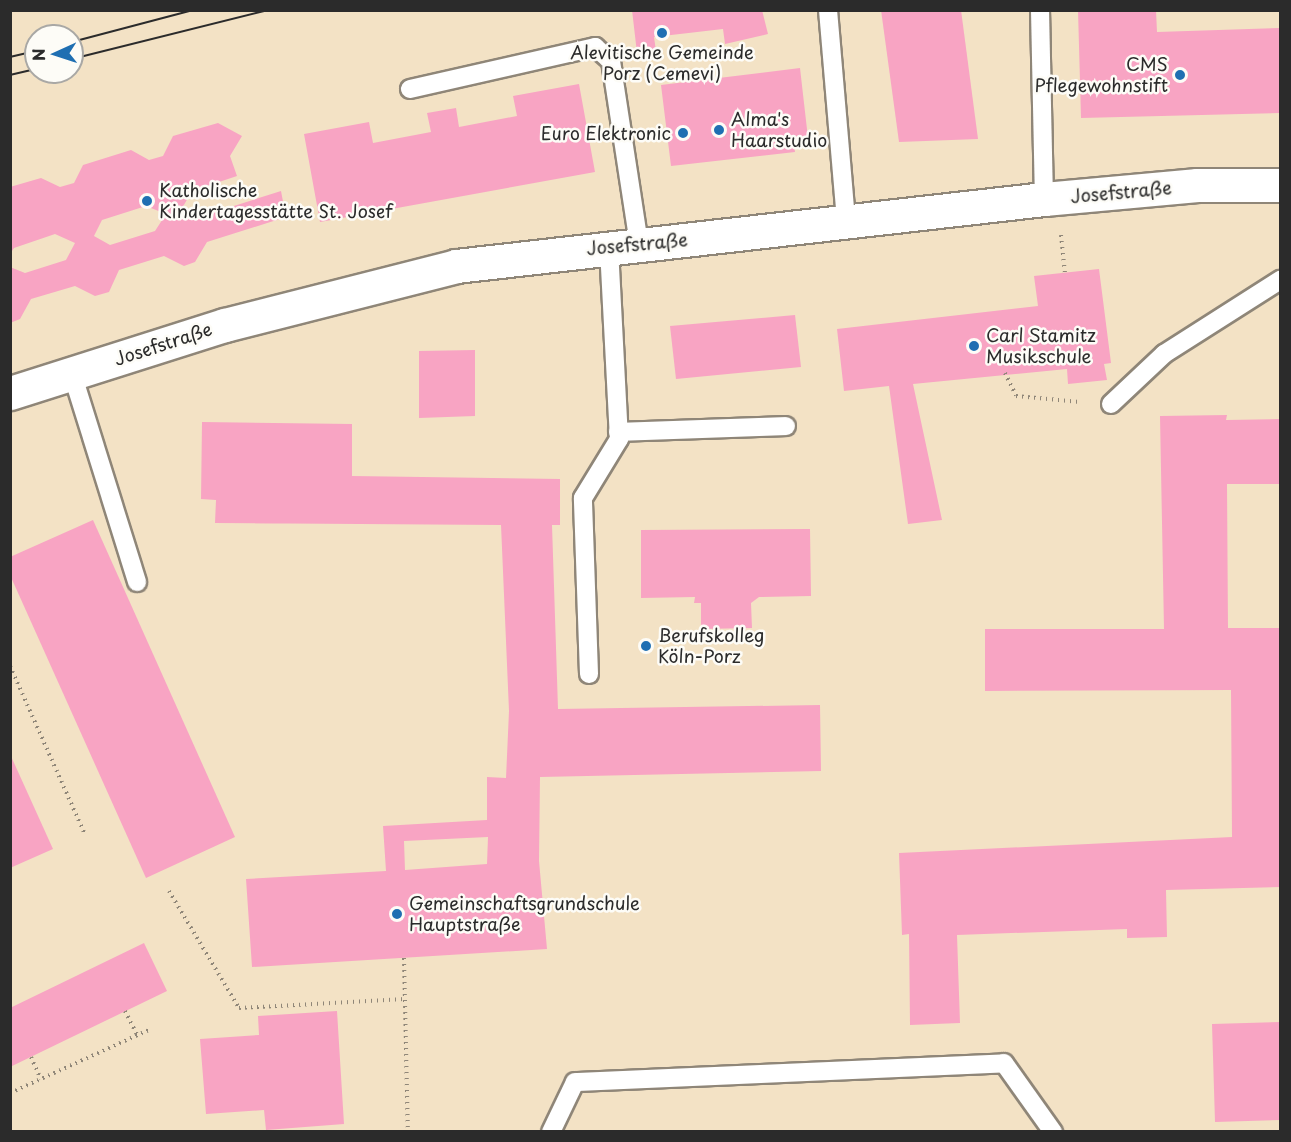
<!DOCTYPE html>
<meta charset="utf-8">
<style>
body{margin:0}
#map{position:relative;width:1291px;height:1142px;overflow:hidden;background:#f3e2c5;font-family:"Playpen Sans",sans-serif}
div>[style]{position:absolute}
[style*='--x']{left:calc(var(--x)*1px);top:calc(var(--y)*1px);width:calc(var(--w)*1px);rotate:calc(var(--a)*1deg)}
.building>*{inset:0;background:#f8a4c3}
.path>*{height:4px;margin-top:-2px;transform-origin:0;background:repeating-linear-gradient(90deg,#8f8678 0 1.5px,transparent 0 6px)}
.roads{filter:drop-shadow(2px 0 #8f8678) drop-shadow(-2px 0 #8f8678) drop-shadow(0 2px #8f8678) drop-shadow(0 -2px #8f8678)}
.service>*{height:18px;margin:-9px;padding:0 9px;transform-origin:9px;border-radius:9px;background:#fff}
.minor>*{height:33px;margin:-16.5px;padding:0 16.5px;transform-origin:16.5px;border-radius:16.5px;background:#fff}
.tram>*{height:1.5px;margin:-0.75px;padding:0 0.75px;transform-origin:0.75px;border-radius:0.75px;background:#2b2b2b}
.dots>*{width:16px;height:16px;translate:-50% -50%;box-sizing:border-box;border:3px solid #fdfcf7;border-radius:50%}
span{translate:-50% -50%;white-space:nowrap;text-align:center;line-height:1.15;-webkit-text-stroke:5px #fdfcf7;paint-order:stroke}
.poi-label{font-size:18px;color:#2b2b2b}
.right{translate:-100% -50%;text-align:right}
.left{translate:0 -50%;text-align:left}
.street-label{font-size:18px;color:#2b2b2b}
.frame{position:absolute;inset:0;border:12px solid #2b2b2b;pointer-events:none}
.north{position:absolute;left:24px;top:24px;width:60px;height:60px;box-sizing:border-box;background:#fdfcf7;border:2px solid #a9a8a5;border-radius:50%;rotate:267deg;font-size:16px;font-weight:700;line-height:24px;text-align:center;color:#2b2b2b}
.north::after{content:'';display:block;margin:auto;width:21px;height:27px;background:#1f6fb2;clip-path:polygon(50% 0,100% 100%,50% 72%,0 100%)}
</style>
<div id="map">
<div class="building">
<i style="clip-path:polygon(632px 10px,762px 10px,768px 34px,725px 44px,723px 29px,654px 37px,656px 51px,637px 53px)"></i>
<i style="clip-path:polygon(881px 10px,961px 10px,978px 139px,899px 142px)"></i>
<i style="clip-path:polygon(1078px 10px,1156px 10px,1157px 32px,1280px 28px,1280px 113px,1081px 118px)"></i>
<i style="clip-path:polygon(800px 68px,808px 138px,793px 139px,795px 152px,671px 166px,661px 85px)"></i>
<i style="clip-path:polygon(579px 84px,595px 172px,320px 222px,304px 134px,369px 122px,373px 143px,431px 132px,427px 113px,456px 108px,459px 127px,517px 116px,513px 96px)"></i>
<i style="clip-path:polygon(evenodd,218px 123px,242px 136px,230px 156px,237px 176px,192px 191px,181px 210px,199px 217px,281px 191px,286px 217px,207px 242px,195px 262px,184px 266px,164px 256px,119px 270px,109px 292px,95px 296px,75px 286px,31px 299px,20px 319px,10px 323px,10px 267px,25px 273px,66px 260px,75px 243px,55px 234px,14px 248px,10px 254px,10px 187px,41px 178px,60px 187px,74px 183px,83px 165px,131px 150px,149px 160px,163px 156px,173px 136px,218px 123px,146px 206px,166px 214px,155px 231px,110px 245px,94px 236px,102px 220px,146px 206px)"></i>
<i style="clip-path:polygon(1099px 269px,1111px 363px,1104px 364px,1107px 380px,1068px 384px,1067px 369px,913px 384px,942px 520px,908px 524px,889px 386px,844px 391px,837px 329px,1038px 306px,1034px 276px)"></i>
<i style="clip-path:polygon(795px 315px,801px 367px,676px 379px,670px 326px)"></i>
<i style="clip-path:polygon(475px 350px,475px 416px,419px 418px,419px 351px)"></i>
<i style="clip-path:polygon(1227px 415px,1226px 420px,1280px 419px,1280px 484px,1227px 484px,1228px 628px,1280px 628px,1280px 887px,1166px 890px,1167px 937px,1127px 938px,1127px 929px,957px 935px,960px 1023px,910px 1025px,909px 934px,902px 935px,899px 853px,1232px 837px,1231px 690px,985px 691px,985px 629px,1164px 629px,1160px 416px)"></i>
<i style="clip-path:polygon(evenodd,202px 422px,352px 424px,352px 476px,560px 479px,560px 525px,552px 525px,558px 709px,820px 705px,821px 771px,540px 777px,539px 861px,547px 949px,252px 967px,246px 879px,386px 871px,383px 826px,487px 820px,487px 777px,506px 778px,509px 711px,501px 525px,215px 523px,216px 500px,201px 499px,202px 422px,488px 837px,487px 864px,405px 870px,404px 841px,488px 837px)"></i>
<i style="clip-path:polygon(93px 520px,235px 837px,146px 878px,10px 575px,10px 557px)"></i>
<i style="clip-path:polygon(810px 529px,811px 596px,759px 597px,751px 603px,752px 628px,701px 629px,701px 603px,694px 603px,695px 597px,641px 598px,641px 530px)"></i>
<i style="clip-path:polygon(10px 754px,53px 849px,10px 868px)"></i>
<i style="clip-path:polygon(144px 943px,167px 991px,10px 1067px,10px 1008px)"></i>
<i style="clip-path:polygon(337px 1011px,344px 1124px,266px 1130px,264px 1110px,206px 1114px,200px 1039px,259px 1035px,258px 1016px)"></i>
<i style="clip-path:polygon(1280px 1022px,1280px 1120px,1215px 1122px,1212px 1024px)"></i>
</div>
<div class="path">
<i style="--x:1061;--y:235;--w:38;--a:84"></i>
<i style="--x:1005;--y:373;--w:25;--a:64"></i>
<i style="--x:1016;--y:396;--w:64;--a:5.4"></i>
<i style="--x:10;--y:666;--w:182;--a:66"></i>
<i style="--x:169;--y:891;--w:136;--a:59.1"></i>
<i style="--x:239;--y:1008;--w:166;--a:-3.1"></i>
<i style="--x:404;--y:958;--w:174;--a:88.7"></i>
<i style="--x:125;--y:1011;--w:27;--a:63"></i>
<i style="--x:31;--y:1057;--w:24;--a:66"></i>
<i style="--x:10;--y:1093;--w:153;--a:-24.4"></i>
</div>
<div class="roads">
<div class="service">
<i style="--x:828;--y:10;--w:212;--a:85.1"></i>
<i style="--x:1040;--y:10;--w:189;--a:88.8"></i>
<i style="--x:410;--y:89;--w:190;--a:-12.8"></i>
<i style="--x:595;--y:47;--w:21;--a:41"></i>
<i style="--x:611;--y:61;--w:184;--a:81.3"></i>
<i style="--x:72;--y:373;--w:219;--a:72.7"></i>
<i style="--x:1111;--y:404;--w:73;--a:-43.3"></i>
<i style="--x:1164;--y:354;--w:138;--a:-32.5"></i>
<i style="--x:618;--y:432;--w:168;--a:-2"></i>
<i style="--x:589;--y:674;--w:176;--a:-92"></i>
<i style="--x:583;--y:498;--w:69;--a:-58.6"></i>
<i style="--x:619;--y:439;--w:194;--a:-93"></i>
<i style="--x:551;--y:1132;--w:55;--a:-64.4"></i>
<i style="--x:575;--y:1082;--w:429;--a:-2.5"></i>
<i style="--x:1004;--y:1063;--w:85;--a:54.6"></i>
</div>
<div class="minor">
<i style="--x:10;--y:393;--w:225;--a:-17.6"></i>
<i style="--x:225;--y:325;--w:238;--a:-14.3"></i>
<i style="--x:456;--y:266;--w:592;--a:-6.5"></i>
<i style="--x:1044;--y:199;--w:154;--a:-5.2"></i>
<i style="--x:1197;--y:185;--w:83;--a:0"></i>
</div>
</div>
<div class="tram">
<i style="--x:72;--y:42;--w:125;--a:-14.8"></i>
<i style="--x:10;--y:57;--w:27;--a:-13"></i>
<i style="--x:72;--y:59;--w:202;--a:-14"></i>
<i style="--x:10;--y:75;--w:27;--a:-13"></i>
</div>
<div class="dots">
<i style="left:662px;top:33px;background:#1f6fb2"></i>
<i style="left:1180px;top:75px;background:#1f6fb2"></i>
<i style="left:719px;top:130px;background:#1f6fb2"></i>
<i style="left:683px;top:133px;background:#1f6fb2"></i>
<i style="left:147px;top:201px;background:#1f6fb2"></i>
<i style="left:974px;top:346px;background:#1f6fb2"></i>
<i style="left:646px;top:646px;background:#1f6fb2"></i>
<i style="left:397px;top:914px;background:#1f6fb2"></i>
</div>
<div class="poi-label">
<span style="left:662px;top:63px">Alevitische Gemeinde<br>Porz (Cemevi)</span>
<span class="right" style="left:1168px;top:75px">CMS<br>Pflegewohnstift</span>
<span class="left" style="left:731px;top:130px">Alma's<br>Haarstudio</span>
<span class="right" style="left:671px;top:133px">Euro Elektronic</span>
<span class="left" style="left:159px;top:201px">Katholische<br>Kindertagesstätte St. Josef</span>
<span class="left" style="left:986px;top:346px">Carl Stamitz<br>Musikschule</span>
<span class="left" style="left:658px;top:646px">Berufskolleg<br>Köln-Porz</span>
<span class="left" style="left:409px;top:914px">Gemeinschaftsgrundschule<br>Hauptstraße</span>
</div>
<div class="street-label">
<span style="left:1121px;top:192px;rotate:-5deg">Josefstraße</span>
<span style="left:637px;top:244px;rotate:-5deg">Josefstraße</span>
<span style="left:163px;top:344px;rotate:-18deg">Josefstraße</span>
</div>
<div class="frame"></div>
<div class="north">N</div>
</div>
